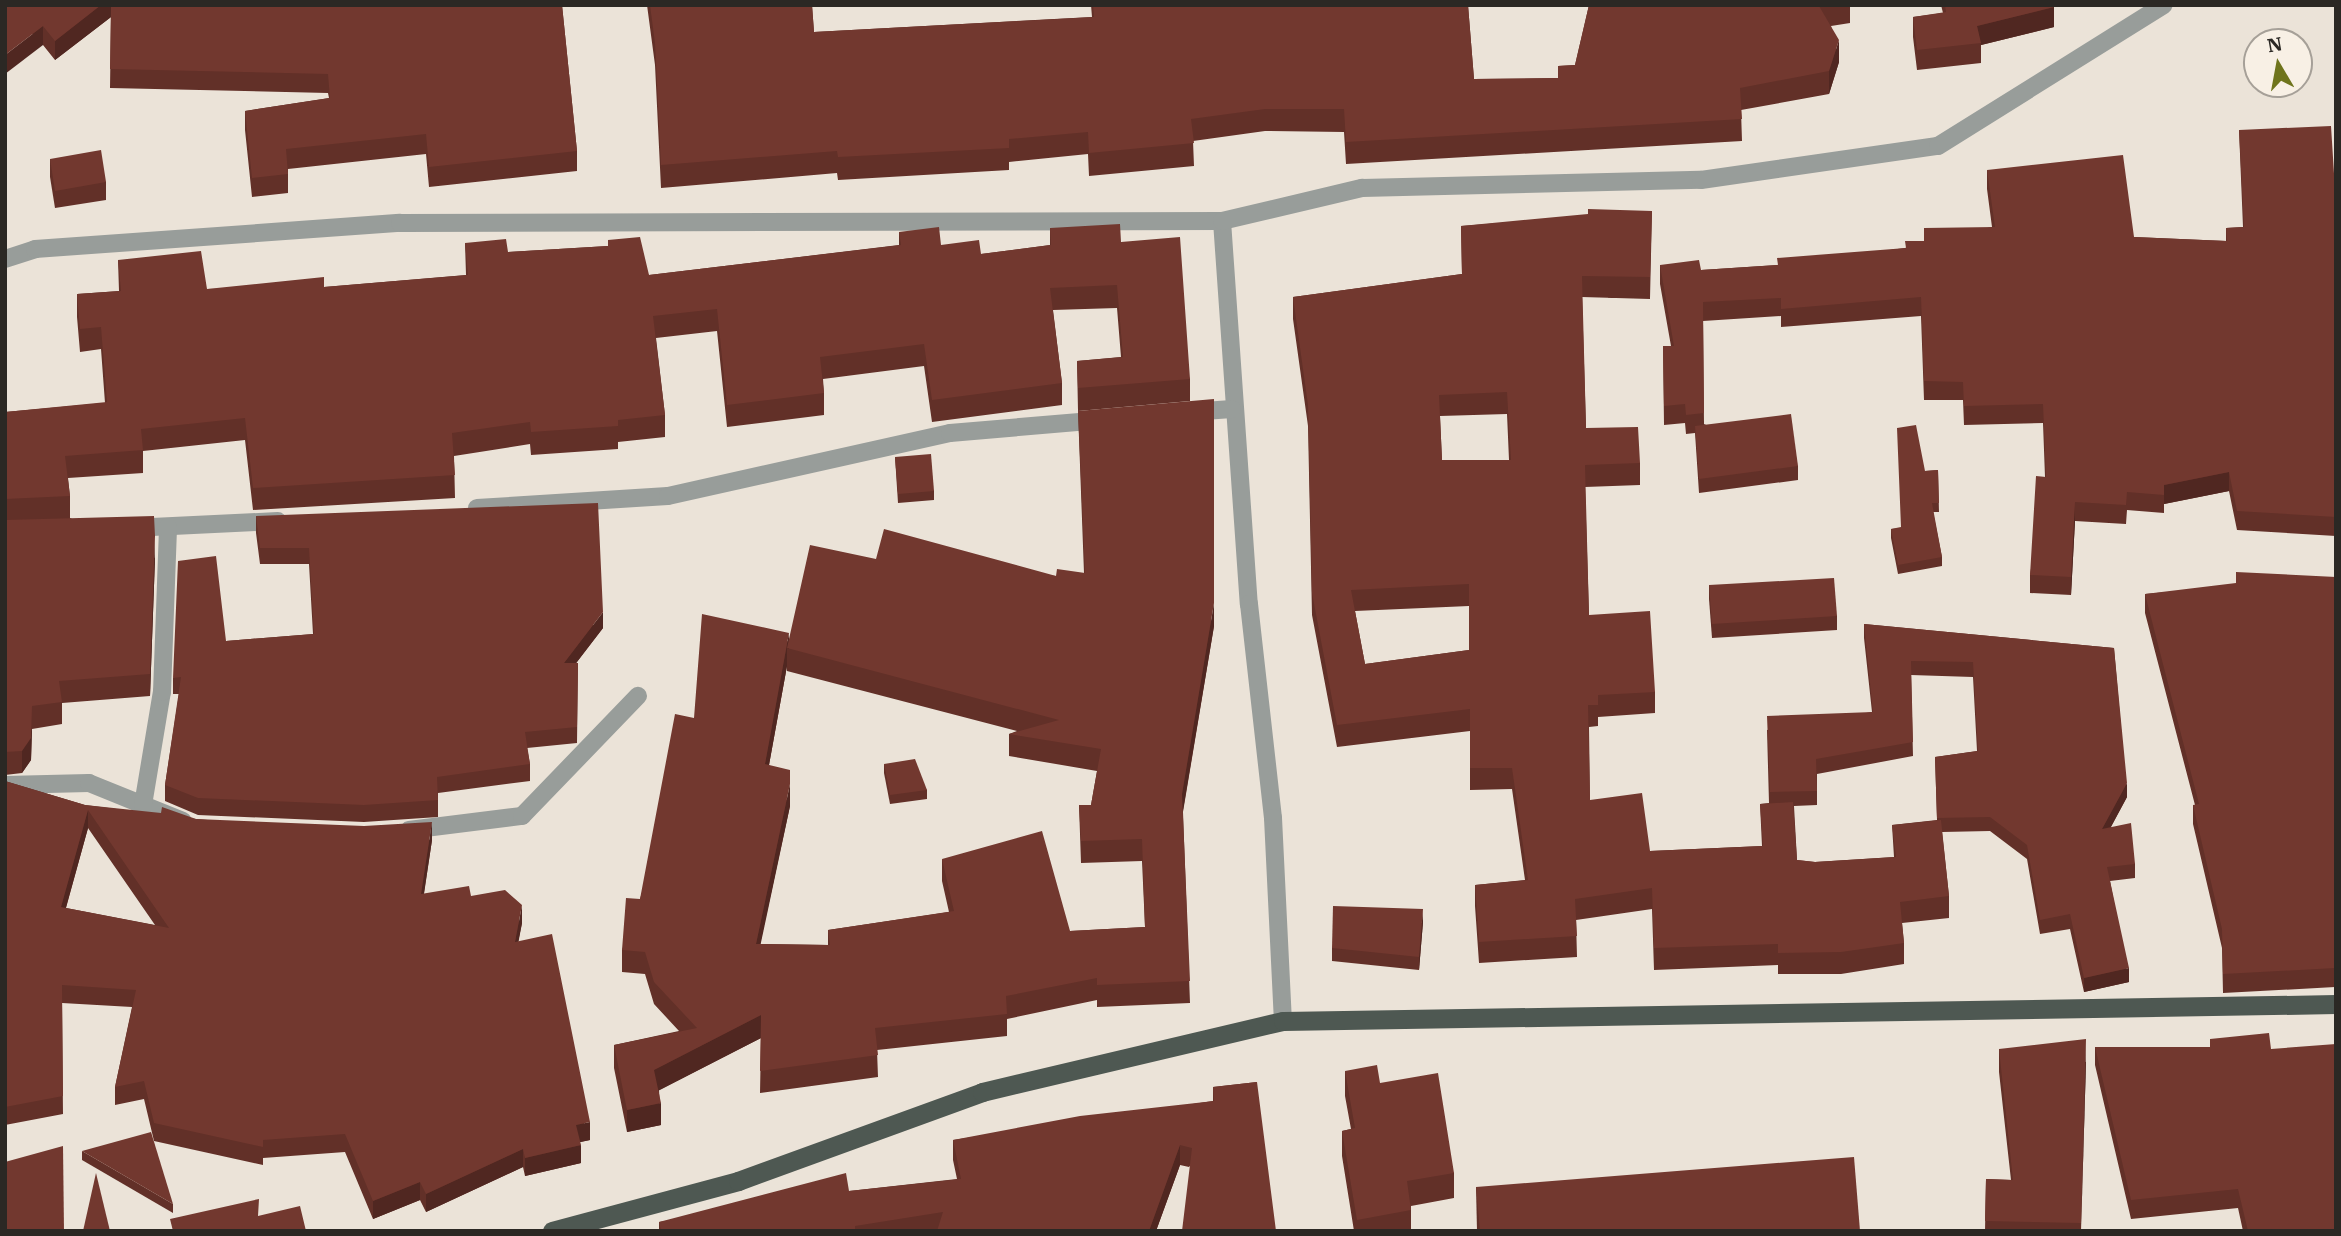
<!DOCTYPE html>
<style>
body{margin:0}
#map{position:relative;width:2341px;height:1236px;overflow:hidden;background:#ebe3d8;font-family:"IBM Plex Serif",serif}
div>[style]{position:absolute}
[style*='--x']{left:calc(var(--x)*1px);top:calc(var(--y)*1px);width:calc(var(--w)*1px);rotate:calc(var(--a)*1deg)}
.minor>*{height:18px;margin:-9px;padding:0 9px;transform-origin:9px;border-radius:9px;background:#989d9a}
.tertiary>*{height:18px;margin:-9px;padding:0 9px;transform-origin:9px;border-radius:9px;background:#989d9a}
.trunk>*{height:19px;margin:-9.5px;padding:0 9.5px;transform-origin:9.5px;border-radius:9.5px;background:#4e5852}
.wall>*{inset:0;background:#623028}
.shaded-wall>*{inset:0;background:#502721}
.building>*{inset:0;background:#72382f}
span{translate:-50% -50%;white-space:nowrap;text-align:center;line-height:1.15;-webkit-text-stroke:7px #f8f0e5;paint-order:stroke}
.frame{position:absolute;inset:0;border:7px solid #2b2824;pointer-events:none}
.north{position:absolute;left:2243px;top:28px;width:70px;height:70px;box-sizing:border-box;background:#f8f0e5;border:2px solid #a6a098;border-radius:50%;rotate:350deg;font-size:19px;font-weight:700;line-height:28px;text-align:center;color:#2b2824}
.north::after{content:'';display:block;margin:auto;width:24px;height:32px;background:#6f741c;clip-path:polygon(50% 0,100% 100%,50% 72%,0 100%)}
</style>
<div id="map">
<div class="minor">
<i style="--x:1222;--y:221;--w:384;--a:86"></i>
<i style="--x:1249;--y:604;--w:215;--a:83.6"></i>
<i style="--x:1273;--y:818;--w:203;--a:87.2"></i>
<i style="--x:1190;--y:412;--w:42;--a:-4.1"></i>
<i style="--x:477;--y:508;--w:191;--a:-3.6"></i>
<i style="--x:668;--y:496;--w:289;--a:-12.6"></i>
<i style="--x:950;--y:433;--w:154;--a:-4.9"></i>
<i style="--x:131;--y:528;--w:147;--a:-2.7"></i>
<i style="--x:5;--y:785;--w:84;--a:-1.4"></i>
<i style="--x:89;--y:783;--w:101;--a:22"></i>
<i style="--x:143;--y:805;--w:115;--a:-80.5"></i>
<i style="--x:162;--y:692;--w:165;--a:-87.9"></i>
<i style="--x:409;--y:830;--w:114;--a:-7.1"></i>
<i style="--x:522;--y:816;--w:167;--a:-46"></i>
</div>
<div class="tertiary">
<i style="--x:5;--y:259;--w:32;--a:-18"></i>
<i style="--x:35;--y:249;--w:366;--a:-4.1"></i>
<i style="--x:400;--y:223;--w:822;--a:-0.14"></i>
<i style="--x:1222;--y:221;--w:144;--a:-13.3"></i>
<i style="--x:1362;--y:188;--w:339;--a:-1.4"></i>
<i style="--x:1701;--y:180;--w:239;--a:-8.2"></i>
<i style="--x:1938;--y:146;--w:266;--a:-32"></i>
</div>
<div class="trunk">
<i style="--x:552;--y:1231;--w:193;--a:-15"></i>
<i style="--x:738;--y:1181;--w:260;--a:-20"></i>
<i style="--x:982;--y:1092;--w:309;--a:-13.3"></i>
<i style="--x:1283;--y:1021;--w:1053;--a:-0.92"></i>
</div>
<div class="wall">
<i style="clip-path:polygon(5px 5px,562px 5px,577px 151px,577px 171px,429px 187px,426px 154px,288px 169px,288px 193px,252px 197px,245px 130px,245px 111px,329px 98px,328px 93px,110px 88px,111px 17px,55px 60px,43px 45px)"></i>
<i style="clip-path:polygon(647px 5px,812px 5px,814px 32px,1092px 17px,1091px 5px,1468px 5px,1474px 79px,1558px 78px,1558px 66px,1575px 65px,1589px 5px,1850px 5px,1850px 23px,1831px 26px,1839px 62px,1829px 94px,1741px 110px,1742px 141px,1346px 164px,1344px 132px,1265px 131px,1193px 141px,1194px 166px,1089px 176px,1088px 154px,1009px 162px,1009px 170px,838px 180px,837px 173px,661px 188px,655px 65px)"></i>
<i style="clip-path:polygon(1941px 5px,2054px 5px,2054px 27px,1981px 45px,1981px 63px,1917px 70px,1913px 37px,1913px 17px,1943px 13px)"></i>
<i style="clip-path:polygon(2239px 130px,2336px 205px,2336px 536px,2237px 530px,2229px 491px,2164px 504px,2164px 513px,2127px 510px,2126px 524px,2075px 521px,2071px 595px,2030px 593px,2030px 575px,2045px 477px,2043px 423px,1964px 425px,1963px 400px,1924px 400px,1921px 316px,1781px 327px,1781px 316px,1703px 321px,1704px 424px,1798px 466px,1798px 480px,1699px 493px,1695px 433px,1686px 434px,1685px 423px,1664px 425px,1663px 346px,1671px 346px,1660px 284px,1660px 265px,1701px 270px,1777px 265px,1905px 248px,1924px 241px,1992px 227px,1987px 189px,1987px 170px,2134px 237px,2226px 241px,2226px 228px,2243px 227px)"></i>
<i style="clip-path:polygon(50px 159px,106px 182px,106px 200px,55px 208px,50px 177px)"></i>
<i style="clip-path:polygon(evenodd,1652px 211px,1650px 299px,1582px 297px,1586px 428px,1640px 463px,1640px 485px,1585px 487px,1589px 615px,1655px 692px,1655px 713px,1598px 717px,1598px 726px,1589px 727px,1590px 800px,1650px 851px,1762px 846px,1760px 804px,1769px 803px,1767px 730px,1872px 712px,1864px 638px,1864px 624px,2114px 648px,2127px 797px,2111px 827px,2135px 864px,2135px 878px,2110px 881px,2129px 982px,2084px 992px,2070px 929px,2040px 934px,2027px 859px,1990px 831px,1942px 832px,1949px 896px,1949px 918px,1902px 923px,1904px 943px,1904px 964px,1841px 974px,1778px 974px,1778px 965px,1654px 970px,1652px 909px,1576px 920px,1577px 957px,1479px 963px,1475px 906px,1475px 885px,1525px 880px,1512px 789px,1470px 790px,1470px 731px,1337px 747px,1312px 615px,1308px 426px,1293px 319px,1293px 297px,1462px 274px,1461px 226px,1652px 211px,1507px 414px,1509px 460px,1442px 460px,1440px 416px,1507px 414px,1652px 211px,1469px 606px,1469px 650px,1365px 664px,1355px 611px,1469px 606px,1652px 211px,1911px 675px,1973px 677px,1977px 751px,1935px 757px,1937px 820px,1892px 825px,1894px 857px,1815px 862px,1797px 860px,1794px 806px,1817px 805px,1817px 774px,1913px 756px,1911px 675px)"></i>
<i style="clip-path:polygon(1050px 228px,1121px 242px,1190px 379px,1190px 401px,1078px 411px,1077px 361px,1121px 357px,1117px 308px,1053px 310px,1062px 383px,1062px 405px,932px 422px,924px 366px,823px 379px,824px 393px,824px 415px,727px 427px,717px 331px,656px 338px,665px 415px,665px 437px,618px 442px,618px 449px,531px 455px,530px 444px,454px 456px,455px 498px,253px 510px,245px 440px,143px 451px,143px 473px,68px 478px,70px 496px,70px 518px,155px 558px,150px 696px,62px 703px,62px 724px,32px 729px,31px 760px,22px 773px,5px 775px,5px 412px,105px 403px,101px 349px,80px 352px,77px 317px,77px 294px,119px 291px,118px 260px,207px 289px,324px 287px,466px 275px,465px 243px,508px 252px,608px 246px,608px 240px,649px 275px,899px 245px,899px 232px,941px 245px,981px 254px,1050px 245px)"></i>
<i style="clip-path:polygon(evenodd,1078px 411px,1214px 626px,1183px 812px,1190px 1003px,1097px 1007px,1097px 1000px,1007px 1019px,1007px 1036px,877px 1050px,878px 1077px,760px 1093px,761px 1038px,659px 1090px,661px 1125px,627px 1132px,614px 1068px,614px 1045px,679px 1031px,654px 1004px,645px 974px,622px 972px,622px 950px,640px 899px,694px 718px,789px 640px,876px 559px,1056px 576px,1084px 573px,1078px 411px,787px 666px,787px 671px,1017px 731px,1009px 734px,1009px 756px,1097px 771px,1091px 805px,1079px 805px,1081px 863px,1142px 861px,1145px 927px,1070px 931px,942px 859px,942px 881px,949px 912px,828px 930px,828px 945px,760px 944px,790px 806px,769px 765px,787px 666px)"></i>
<i style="clip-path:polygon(895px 457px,934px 491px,934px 500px,898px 503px)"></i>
<i style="clip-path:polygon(1938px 470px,1939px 512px,1933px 512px,1942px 557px,1942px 566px,1898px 574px,1891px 538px,1891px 529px,1901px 528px,1925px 471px)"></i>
<i style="clip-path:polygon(256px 516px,603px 628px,576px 663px,578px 663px,577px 743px,527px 748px,530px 764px,530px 781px,438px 793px,438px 817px,364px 822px,198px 815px,165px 801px,165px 785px,179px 694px,173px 694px,173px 678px,226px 641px,313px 634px,309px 564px,260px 564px,256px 533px)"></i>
<i style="clip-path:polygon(2336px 577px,2335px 987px,2223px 993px,2222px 948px,2193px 824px,2193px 805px,2195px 805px,2145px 613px,2145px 594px)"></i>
<i style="clip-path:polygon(1709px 585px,1837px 616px,1837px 630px,1712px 638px,1709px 599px)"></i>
<i style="clip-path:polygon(884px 764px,927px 790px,927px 799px,890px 804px,884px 773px)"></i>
<i style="clip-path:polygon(evenodd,5px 781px,85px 805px,196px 819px,432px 840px,424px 894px,471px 896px,522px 923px,518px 942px,590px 1140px,580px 1142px,581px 1163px,525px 1176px,523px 1167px,426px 1212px,420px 1200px,373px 1219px,345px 1152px,263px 1158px,263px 1165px,154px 1141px,144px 1099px,115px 1105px,115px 1087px,132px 1007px,62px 1003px,63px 1114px,5px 1125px,5px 781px,88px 828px,155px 925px,66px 908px,88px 828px)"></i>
<i style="clip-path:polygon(1423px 922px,1419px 970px,1332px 961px,1332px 948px)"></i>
<i style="clip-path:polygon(2095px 1047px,2271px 1049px,2336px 1231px,2243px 1231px,2238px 1208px,2131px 1219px,2095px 1065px)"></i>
<i style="clip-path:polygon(1999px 1049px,2086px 1062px,2081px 1231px,1985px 1231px,1986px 1179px,2011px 1180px,1999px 1072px)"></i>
<i style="clip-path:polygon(1345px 1071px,1380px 1083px,1454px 1173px,1454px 1198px,1411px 1206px,1411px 1231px,1354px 1231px,1342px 1156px,1342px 1131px,1351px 1129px,1345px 1096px)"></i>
<i style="clip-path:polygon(1257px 1082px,1189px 1167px,1180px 1165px,1156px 1231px,659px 1231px,659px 1222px,849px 1191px,957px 1179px,953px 1160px,953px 1140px,1213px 1101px,1213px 1087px)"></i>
<i style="clip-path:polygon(82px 1151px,173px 1204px,173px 1213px,82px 1160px)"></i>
<i style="clip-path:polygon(1476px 1187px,1860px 1231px,1477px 1231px)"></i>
</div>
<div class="shaded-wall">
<i style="clip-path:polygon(101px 5px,111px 5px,111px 17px,55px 60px,55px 41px)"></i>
<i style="clip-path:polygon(2054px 7px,2054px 27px,1981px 45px,1977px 26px)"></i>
<i style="clip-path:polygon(43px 26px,43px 45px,5px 74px,5px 55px)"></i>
<i style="clip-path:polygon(1839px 40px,1839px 62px,1829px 94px,1829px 71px)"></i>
<i style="clip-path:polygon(2229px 472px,2229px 491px,2164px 504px,2164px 513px,2164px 485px)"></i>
<i style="clip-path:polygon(2075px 502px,2075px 521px,2071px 595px,2071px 577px)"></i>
<i style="clip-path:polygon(155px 536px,155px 558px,150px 696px,150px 674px)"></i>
<i style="clip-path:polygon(1214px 603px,1214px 626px,1182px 816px,1182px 794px)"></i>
<i style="clip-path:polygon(603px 612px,603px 628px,564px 679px,564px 663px)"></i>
<i style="clip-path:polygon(789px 633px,789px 649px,787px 648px,787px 666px,765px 787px,765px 764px)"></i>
<i style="clip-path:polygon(32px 729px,31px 760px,22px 773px,22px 751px)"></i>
<i style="clip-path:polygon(2127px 783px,2127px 797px,2102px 843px,2102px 829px)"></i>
<i style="clip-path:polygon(790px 784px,790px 806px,756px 966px,756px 944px)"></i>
<i style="clip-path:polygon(88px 810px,88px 828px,61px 925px,61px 907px)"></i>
<i style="clip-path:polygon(432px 822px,432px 840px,421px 912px,421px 894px)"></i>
<i style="clip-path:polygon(522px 905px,522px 923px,515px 960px,515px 942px)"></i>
<i style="clip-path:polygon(1423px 909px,1423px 922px,1419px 970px,1419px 957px)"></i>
<i style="clip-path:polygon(2129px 968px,2129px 982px,2084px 992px,2084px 978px)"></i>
<i style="clip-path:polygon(761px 1015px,761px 1038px,654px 1093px,654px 1070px)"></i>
<i style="clip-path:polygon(2086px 1039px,2086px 1062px,2081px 1231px)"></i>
<i style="clip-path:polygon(661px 1103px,661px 1125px,627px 1132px,627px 1110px)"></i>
<i style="clip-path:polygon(590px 1122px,590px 1140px,576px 1143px,576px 1125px)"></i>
<i style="clip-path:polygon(581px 1145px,581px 1163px,525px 1176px,525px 1158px)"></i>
<i style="clip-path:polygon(1180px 1145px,1180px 1165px,1156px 1231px,1149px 1231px)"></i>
<i style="clip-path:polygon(523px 1149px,523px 1167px,426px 1212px,426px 1194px)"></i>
<i style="clip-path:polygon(420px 1182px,420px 1200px,373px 1219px,373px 1201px)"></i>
</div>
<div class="building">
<i style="clip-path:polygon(5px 5px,101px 5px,55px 41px,43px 26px,5px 55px)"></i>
<i style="clip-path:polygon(111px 5px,562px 5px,577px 151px,429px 167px,426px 134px,286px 149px,288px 174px,252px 178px,245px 111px,330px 98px,328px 74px,110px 69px)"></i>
<i style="clip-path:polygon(650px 5px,812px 5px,814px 32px,1094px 17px,1093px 5px,1468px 5px,1474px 79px,1558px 78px,1558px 66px,1575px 65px,1589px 5px,1823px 5px,1819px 6px,1839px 40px,1829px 71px,1740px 88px,1742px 119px,1346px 142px,1344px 109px,1265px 109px,1191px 119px,1194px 143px,1089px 153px,1088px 132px,1009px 139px,1009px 148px,838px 157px,837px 151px,661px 165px,655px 43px)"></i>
<i style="clip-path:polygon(1945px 5px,2054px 5px,2054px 7px,1977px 26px,1981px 43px,1917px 50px,1913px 17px,1946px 12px)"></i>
<i style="clip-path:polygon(2331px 126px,2336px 205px,2336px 517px,2237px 511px,2229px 472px,2164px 485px,2164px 495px,2127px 492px,2126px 505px,2075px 502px,2071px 577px,2030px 575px,2036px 476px,2046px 477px,2043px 404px,1964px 406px,1963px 382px,1924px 381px,1921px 297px,1781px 309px,1781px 298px,1703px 302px,1704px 413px,1686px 415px,1685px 404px,1664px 406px,1663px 346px,1674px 346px,1660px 265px,1699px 260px,1701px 270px,1778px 265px,1777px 258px,1906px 248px,1905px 241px,1924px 241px,1924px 228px,1995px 227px,1987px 170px,2123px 155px,2134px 237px,2227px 241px,2226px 228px,2244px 227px,2239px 130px)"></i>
<i style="clip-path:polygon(101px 150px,106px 182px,55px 191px,50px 159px)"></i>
<i style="clip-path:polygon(evenodd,1588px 209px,1652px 211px,1650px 277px,1582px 276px,1586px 428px,1638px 427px,1640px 463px,1585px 465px,1589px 615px,1650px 611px,1655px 692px,1598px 695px,1598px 705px,1588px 705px,1590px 800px,1642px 793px,1650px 851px,1763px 846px,1760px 804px,1793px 802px,1797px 860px,1815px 862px,1896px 857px,1892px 825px,1941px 820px,1949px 896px,1900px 902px,1904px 943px,1841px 952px,1778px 953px,1778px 944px,1654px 948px,1652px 888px,1575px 899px,1577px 936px,1479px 942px,1475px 885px,1528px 880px,1512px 768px,1470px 768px,1470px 709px,1337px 725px,1312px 593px,1308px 405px,1293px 297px,1462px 274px,1461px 226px,1588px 214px,1588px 209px,1507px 392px,1511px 460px,1442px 460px,1439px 395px,1507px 392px,1588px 209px,1469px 584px,1469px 650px,1365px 664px,1351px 590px,1469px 584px)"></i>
<i style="clip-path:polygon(1120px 224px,1121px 242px,1180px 237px,1190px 379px,1078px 388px,1077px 361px,1123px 357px,1117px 285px,1050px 288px,1062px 383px,932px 400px,924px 344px,820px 357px,824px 393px,727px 405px,717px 309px,653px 316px,665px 415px,618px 420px,618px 426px,531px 432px,530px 422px,452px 433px,455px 475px,253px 488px,245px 418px,141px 429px,143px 450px,65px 456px,70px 496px,5px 499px,5px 412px,107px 402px,101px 327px,80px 329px,77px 294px,121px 291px,118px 260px,201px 251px,207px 289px,324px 277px,324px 287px,468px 275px,465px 243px,506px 239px,508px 252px,608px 246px,608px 240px,640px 237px,649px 275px,901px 245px,899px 232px,939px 227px,941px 245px,979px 240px,981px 254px,1051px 245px,1050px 228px)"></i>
<i style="clip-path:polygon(1214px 399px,1214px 603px,1182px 794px,1190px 981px,1097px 985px,1097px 978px,1006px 996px,1007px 1014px,875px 1028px,878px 1055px,760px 1071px,761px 1015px,654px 1070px,661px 1103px,627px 1110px,614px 1045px,697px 1028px,654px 982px,645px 952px,622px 950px,626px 898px,640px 899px,675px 714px,694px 718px,702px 614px,789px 633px,765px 764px,790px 770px,790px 784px,756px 944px,830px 945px,828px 930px,954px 911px,942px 859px,1042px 831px,1070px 931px,1145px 927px,1142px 839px,1081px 841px,1079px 805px,1091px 805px,1101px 749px,1009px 734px,1059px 720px,787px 648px,810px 545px,876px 559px,884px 529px,1056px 576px,1057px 569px,1085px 573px,1078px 411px)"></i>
<i style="clip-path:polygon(1791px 414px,1798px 466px,1699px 479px,1695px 426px)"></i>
<i style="clip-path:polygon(1916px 425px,1925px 471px,1938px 470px,1939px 503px,1932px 503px,1942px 557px,1898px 565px,1891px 529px,1901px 527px,1897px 428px)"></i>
<i style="clip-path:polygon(931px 454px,934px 491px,898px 494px,895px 457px)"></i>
<i style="clip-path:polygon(598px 503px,603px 612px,564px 663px,578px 663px,577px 727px,525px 732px,530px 764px,437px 777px,438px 800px,364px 805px,198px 798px,165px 785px,181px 677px,173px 678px,178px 561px,216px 556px,226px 641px,314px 634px,309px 548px,260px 548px,256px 516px)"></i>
<i style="clip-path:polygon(154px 516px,155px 536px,150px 674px,59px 681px,62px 702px,32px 706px,31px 738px,22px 751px,5px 752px,5px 520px)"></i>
<i style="clip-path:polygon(2236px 572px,2336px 577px,2335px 968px,2223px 974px,2222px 929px,2193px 805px,2199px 804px,2145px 594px,2236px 583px)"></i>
<i style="clip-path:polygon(1834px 578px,1837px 616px,1712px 624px,1709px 585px)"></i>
<i style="clip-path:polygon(1864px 624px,2114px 648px,2127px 783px,2102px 829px,2131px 823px,2135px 864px,2107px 867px,2129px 968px,2084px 978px,2070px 914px,2040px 920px,2027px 845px,1990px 817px,1937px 818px,1935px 757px,1978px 751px,1973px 662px,1911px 661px,1913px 742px,1816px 759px,1817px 791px,1770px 792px,1767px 716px,1873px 712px)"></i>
<i style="clip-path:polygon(915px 759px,927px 790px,890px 795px,884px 764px)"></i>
<i style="clip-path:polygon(evenodd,5px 781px,85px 805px,161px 813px,162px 807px,196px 819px,364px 826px,432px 822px,421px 894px,469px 886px,471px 896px,505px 890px,522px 905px,515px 942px,552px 934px,590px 1122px,576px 1125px,581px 1145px,525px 1158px,523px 1149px,426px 1194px,420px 1182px,373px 1201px,345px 1134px,263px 1140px,263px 1147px,154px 1123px,144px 1081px,115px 1087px,136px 990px,62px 985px,63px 1096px,5px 1107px,5px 781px,88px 810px,169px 928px,61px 907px,88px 810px)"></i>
<i style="clip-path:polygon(1333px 906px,1423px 909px,1419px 957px,1332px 948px)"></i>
<i style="clip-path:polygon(2269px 1033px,2271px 1049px,2336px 1044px,2336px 1231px,2248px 1231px,2238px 1189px,2131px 1200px,2095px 1047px,2210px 1047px,2210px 1039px)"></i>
<i style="clip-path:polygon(2086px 1039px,2081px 1223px,1985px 1221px,1986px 1179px,2013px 1180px,1999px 1049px)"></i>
<i style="clip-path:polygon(1377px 1065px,1380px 1083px,1438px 1073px,1454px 1173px,1407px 1181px,1411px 1210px,1357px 1220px,1342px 1131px,1355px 1128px,1345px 1071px)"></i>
<i style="clip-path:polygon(1257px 1082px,1276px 1231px,1182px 1231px,1192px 1148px,1180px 1145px,1149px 1231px,937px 1231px,943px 1212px,855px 1226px,855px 1231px,661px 1231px,659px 1222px,846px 1173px,849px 1191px,961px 1179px,953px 1140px,1080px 1116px,1214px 1101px,1213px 1087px)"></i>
<i style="clip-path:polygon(151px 1132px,173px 1204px,82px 1151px)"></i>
<i style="clip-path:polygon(63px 1146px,64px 1231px,5px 1231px,5px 1162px)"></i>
<i style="clip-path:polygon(1854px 1157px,1860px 1231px,1480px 1231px,1476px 1187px)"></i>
<i style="clip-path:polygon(96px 1173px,110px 1231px,83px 1231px)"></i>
<i style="clip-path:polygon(259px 1199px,258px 1216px,300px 1206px,306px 1231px,173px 1231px,170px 1219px)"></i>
</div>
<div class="frame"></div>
<div class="north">N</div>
</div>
